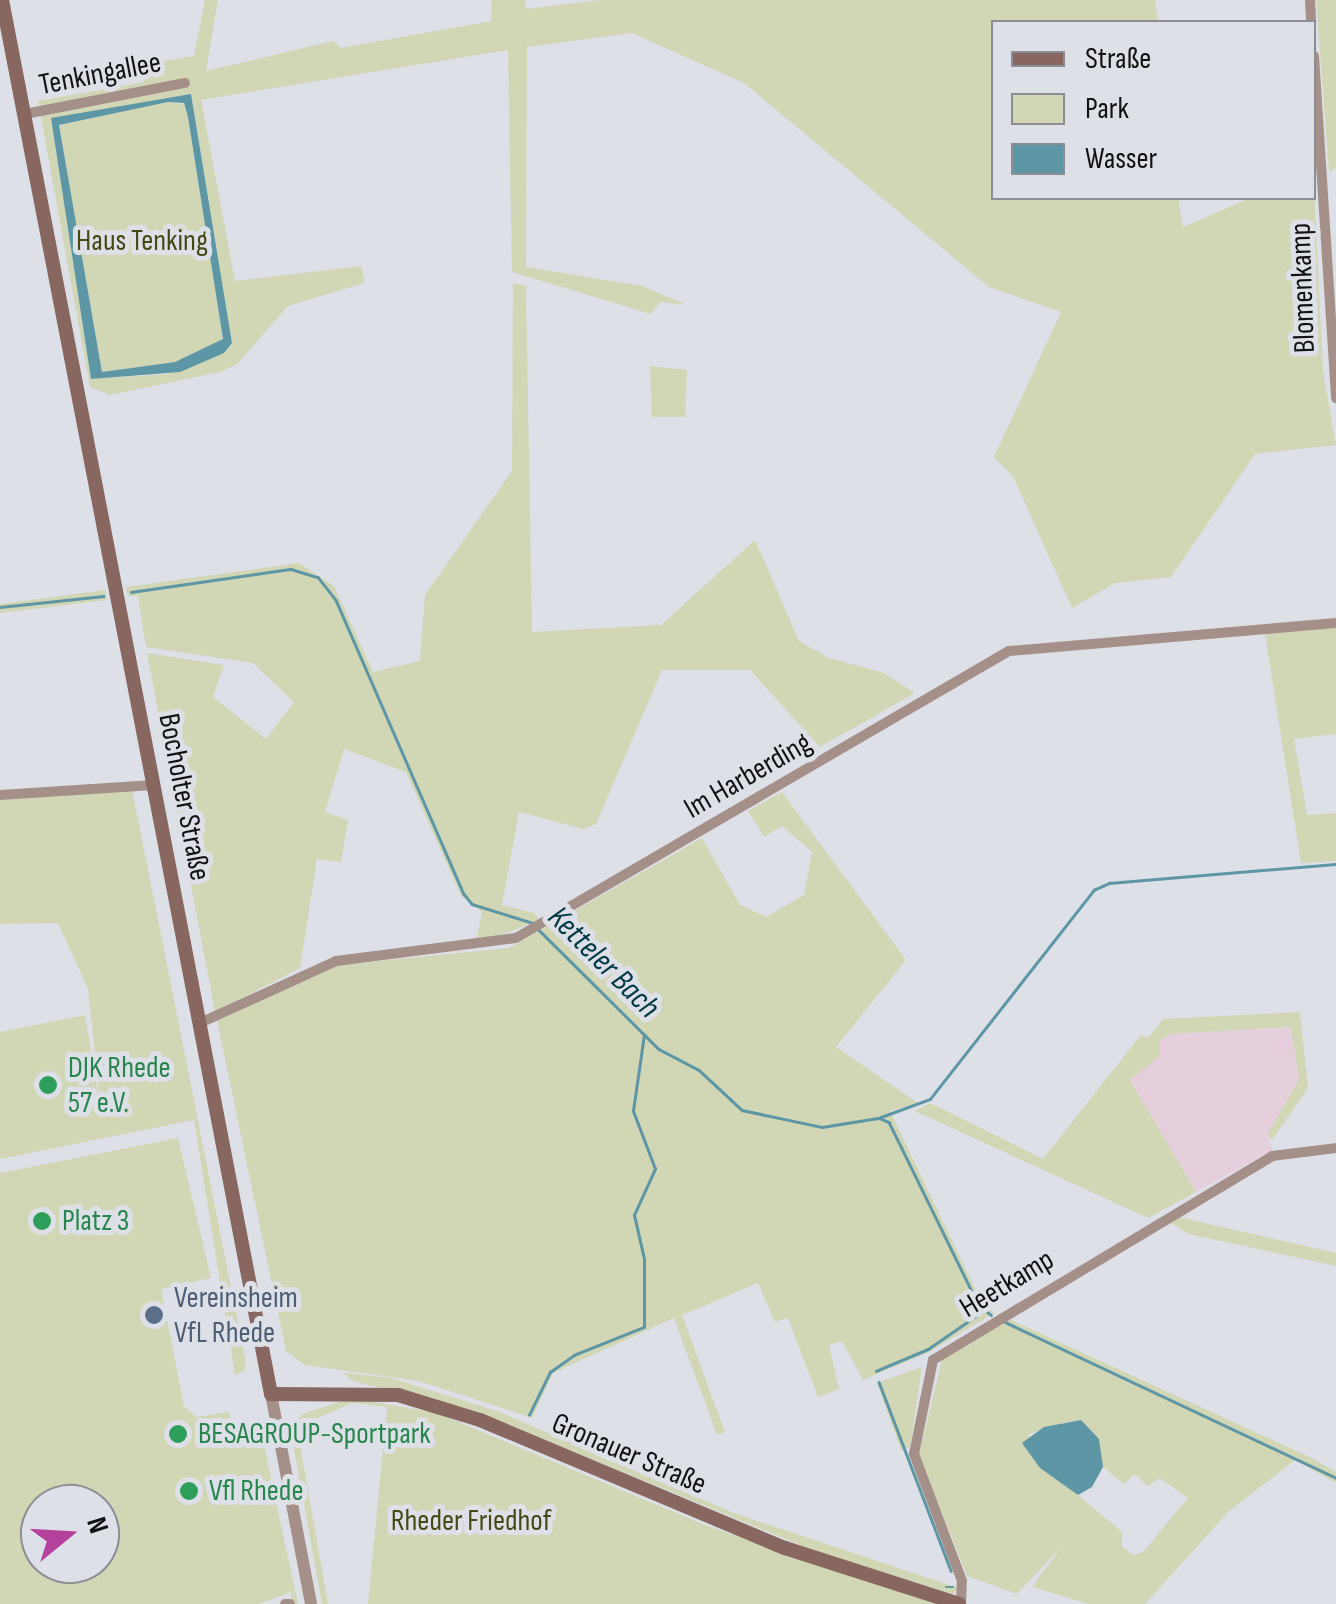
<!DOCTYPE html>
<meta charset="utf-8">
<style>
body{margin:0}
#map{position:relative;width:1336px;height:1604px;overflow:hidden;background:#dee0e8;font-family:"Sofia Sans Condensed",sans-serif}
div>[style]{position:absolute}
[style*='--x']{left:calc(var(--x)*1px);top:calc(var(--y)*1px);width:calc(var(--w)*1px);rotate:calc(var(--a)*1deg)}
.commercial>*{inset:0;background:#e5cfdc}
.green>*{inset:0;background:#d1d6b5}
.water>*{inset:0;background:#5d96a5}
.stream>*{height:2.5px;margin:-1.25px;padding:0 1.25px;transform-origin:1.25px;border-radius:1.25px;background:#5d96a5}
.minor>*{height:10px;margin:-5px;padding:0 5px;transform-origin:5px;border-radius:5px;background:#a58f89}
.tertiary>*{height:12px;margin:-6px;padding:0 6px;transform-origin:6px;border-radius:6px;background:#a58f89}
.secondary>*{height:14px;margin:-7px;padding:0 7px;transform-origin:7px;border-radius:7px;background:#87675f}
.dots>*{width:28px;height:28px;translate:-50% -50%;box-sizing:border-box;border:5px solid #dee0e8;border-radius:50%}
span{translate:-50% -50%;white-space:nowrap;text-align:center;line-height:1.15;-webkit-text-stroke:10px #dee0e8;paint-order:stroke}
.street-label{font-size:30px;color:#111214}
.park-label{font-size:30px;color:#454a14}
.leisure-label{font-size:30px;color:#27864d}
.left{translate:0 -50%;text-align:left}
.service-label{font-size:30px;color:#4e5e75}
.water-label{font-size:32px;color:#013a45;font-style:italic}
.legend{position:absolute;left:991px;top:20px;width:325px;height:180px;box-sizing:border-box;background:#dee0e8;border:2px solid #8c8e93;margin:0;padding:12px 18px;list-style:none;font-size:30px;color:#111214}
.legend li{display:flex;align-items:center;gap:20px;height:50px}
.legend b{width:50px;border:2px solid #8c8e93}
.north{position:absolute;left:20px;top:1484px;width:100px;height:100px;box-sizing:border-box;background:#dee0e8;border:2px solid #8c8e93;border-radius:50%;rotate:72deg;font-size:28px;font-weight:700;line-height:40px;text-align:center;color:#111214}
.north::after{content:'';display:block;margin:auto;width:35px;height:45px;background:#b4429c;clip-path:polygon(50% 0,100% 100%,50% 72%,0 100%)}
</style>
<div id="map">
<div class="commercial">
<i style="clip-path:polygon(1291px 1027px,1299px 1079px,1267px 1135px,1273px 1150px,1196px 1192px,1130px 1080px,1159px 1056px,1160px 1041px,1171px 1034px)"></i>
</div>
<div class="green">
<i style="clip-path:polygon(evenodd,205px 0,218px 0,206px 71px,333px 41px,341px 48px,491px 21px,492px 0,525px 0,526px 9px,600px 0,1155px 0,1158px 22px,994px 22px,994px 198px,1178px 198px,1183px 227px,1250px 198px,1314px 198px,1314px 188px,1323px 372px,1336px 445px,1255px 454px,1171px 577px,1115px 583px,1072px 608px,1013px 476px,994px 457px,1061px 312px,989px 287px,744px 83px,632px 33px,527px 47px,526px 267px,642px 286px,687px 305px,660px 302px,651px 314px,512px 272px,508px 50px,201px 100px,235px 281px,362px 266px,364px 283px,288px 306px,237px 364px,220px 372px,110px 395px,90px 387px,38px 101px,144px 82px,141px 65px,194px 56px,205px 0,191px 94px,232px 343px,224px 353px,169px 374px,91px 379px,51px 119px,191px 94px)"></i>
<i style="clip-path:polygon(1316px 0,1336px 0,1336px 168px,1329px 172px)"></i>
<i style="clip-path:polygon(168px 102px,184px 104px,188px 117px,223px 339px,176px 362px,102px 372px,59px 125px)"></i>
<i style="clip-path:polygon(513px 283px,526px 286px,532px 632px,661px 625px,755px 540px,799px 641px,829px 658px,884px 673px,915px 693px,820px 747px,750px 670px,662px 670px,596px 824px,583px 829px,519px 812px,502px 905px,535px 913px,539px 920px,489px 940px,477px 938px,482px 912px,461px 896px,406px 772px,344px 749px,325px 812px,348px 820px,341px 862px,317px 859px,300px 968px,215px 1012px,147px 653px,224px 665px,213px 697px,266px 739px,294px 702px,253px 663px,146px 647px,138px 596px,128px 596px,126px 587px,299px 563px,334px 586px,373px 672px,420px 661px,425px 595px,512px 471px)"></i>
<i style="clip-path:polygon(650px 366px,687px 370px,685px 417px,652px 417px)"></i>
<i style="clip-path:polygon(105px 590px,107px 600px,0 613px,0 604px)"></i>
<i style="clip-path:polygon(1336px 628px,1336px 734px,1294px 739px,1307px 815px,1336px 813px,1336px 861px,1301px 863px,1265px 634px)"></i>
<i style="clip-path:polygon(132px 789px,245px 1357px,245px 1370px,235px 1375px,194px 1120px,0 1159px,0 1032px,85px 1015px,101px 1110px,88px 989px,58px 923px,0 924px,0 800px)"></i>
<i style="clip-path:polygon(782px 792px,906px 960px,836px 1047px,918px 1103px,890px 1111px,981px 1301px,994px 1313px,929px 1352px,863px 1380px,842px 1341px,829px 1345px,839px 1389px,818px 1397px,788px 1318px,775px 1322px,758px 1283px,682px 1315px,725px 1432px,717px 1435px,674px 1318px,553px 1373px,532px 1418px,419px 1381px,305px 1365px,286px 1351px,217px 1021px,329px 966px,509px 948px,702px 838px,740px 905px,766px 917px,804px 895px,812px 852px,782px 826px,764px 837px,748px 811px)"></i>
<i style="clip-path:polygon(1300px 1012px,1308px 1088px,1272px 1140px,1267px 1135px,1299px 1079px,1291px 1027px,1171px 1034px,1160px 1041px,1160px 1056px,1130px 1080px,1196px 1192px,1148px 1218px,915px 1111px,930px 1103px,1043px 1159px,1140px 1036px,1149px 1037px,1163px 1019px)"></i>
<i style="clip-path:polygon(evenodd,178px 1138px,211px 1278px,161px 1289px,184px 1406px,196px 1417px,229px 1412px,231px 1422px,259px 1422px,298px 1604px,292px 1604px,291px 1592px,259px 1604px,0 1604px,0 1173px,178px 1138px,40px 1504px,100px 1504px,100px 1564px,40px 1564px,40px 1504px)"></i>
<i style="clip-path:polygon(1178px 1217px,1336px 1253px,1336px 1266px,1189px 1234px,1171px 1223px)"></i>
<i style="clip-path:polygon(evenodd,1009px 1319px,1312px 1458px,1336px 1472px,1336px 1483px,1295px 1460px,1228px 1512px,1145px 1604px,1089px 1604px,1032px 1587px,1061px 1547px,1017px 1594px,967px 1576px,919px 1454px,942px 1360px,1009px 1319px,1069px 1421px,1099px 1440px,1103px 1467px,1124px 1484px,1134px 1474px,1148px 1486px,1160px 1478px,1188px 1498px,1143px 1552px,1133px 1555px,1122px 1546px,1122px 1532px,1034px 1458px,1029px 1434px,1069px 1421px)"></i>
<i style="clip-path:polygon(922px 1367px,910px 1447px,901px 1450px,877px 1383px)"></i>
<i style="clip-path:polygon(343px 1373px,391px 1378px,497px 1411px,731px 1512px,958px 1588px,953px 1594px,812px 1550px,485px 1415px,353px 1381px)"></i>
<i style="clip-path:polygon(352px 1398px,437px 1413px,710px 1527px,937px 1604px,368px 1604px,387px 1407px,352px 1403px,297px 1427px,328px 1604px,322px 1604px,290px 1427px,303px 1414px)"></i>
</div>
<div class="water">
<i style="clip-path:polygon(evenodd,191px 94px,232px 343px,224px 353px,180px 372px,91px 379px,51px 118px,191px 94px,168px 102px,184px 103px,188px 117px,223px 339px,175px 362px,102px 372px,59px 125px,168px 102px)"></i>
<i style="clip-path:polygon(1081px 1420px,1099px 1439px,1103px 1467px,1092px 1487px,1078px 1495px,1040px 1468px,1022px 1443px,1044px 1427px)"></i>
</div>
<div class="stream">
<i style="--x:131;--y:592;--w:162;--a:-8.2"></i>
<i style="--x:291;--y:569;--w:28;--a:17"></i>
<i style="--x:318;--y:577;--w:29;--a:52"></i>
<i style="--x:336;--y:600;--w:321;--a:66.5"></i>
<i style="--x:464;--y:894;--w:13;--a:51"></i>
<i style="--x:472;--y:904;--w:64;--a:17.3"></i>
<i style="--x:0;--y:607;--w:104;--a:-6.1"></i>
<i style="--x:538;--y:929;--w:170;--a:44.8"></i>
<i style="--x:659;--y:1049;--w:45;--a:27.7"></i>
<i style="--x:699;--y:1070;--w:59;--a:42.9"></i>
<i style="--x:742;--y:1110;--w:82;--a:12"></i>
<i style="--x:822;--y:1127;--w:58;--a:-9"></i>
<i style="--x:879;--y:1118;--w:11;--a:22"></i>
<i style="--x:889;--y:1122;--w:203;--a:63.9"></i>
<i style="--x:978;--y:1304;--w:17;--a:40"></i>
<i style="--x:881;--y:1117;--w:52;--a:-20.2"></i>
<i style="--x:930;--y:1099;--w:266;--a:-51.9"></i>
<i style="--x:1094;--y:890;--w:17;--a:-25"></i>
<i style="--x:1109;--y:883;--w:228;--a:-4.8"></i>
<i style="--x:1005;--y:1322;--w:366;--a:25.2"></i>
<i style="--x:876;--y:1371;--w:56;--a:-22.9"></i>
<i style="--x:928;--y:1349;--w:67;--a:-34.6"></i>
<i style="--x:879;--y:1382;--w:202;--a:69.1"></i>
<i style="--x:529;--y:1415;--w:48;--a:-64"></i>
<i style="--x:550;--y:1372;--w:29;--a:-35"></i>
<i style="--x:574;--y:1355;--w:75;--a:-21.8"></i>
<i style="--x:644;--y:1327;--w:68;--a:-90"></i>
<i style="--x:644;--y:1259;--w:45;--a:-102.8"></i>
<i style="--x:634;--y:1215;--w:51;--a:-65.5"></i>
<i style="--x:655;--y:1169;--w:62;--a:-110.8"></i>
<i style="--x:633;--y:1111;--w:77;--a:-81.8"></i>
<i style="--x:946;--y:1587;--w:7;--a:0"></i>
</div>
<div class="minor">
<i style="--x:1310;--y:0;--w:22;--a:87"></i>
<i style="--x:1314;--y:56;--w:343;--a:86.3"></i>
<i style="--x:25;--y:114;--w:163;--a:-11"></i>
<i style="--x:0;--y:795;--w:154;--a:-3.7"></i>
<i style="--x:200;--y:1023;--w:149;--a:-24.5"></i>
<i style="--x:336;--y:961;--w:181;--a:-7.3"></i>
<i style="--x:516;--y:938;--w:570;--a:-30.21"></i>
<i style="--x:1009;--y:651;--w:328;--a:-4.9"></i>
<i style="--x:285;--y:1604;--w:5;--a:0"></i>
<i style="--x:961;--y:1604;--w:23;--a:-88"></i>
<i style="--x:962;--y:1581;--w:136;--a:-110.7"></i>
<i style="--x:914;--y:1454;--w:96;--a:-78.6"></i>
<i style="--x:933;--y:1360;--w:396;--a:-31"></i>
<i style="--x:1272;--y:1156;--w:64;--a:-7.1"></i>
</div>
<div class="tertiary">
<i style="--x:271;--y:1394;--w:214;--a:79.2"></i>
</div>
<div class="secondary">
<i style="--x:2;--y:0;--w:1420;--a:79.08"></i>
<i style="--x:271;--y:1394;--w:127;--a:0.5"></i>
<i style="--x:398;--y:1395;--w:86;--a:17"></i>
<i style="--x:480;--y:1420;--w:331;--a:22.8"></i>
<i style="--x:785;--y:1548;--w:183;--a:17.8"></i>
</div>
<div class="dots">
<i style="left:48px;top:1085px;background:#2e9e5b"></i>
<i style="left:42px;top:1221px;background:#2e9e5b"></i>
<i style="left:154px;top:1315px;background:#5c6f8a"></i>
<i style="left:178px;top:1434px;background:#2e9e5b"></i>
<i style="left:189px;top:1491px;background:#2e9e5b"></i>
</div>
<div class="street-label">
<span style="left:100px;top:74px;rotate:-11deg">Tenkingallee</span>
<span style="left:1303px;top:288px;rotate:-92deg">Blomenkamp</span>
<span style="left:748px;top:776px;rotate:-30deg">Im Harberding</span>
<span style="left:184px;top:797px;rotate:79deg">Bocholter Straße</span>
<span style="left:1007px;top:1284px;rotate:-31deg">Heetkamp</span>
<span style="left:629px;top:1454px;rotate:23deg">Gronauer Straße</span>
</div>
<div class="park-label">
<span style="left:142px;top:241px">Haus Tenking</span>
<span style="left:471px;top:1521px">Rheder Friedhof</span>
</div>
<div class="leisure-label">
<span class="left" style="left:68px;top:1085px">DJK Rhede<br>57 e.V.</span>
<span class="left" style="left:62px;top:1221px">Platz 3</span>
<span class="left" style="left:198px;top:1434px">BESAGROUP-Sportpark</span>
<span class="left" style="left:209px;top:1491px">Vfl Rhede</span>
</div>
<div class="service-label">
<span class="left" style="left:174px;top:1315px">Vereinsheim<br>VfL Rhede</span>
</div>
<div class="water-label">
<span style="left:603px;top:963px;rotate:45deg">Ketteler Bach</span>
</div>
<ul class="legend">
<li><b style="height:12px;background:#87675f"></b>Straße</li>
<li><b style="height:28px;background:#d1d6b5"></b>Park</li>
<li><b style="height:28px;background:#5d96a5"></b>Wasser</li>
</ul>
<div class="north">N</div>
</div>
